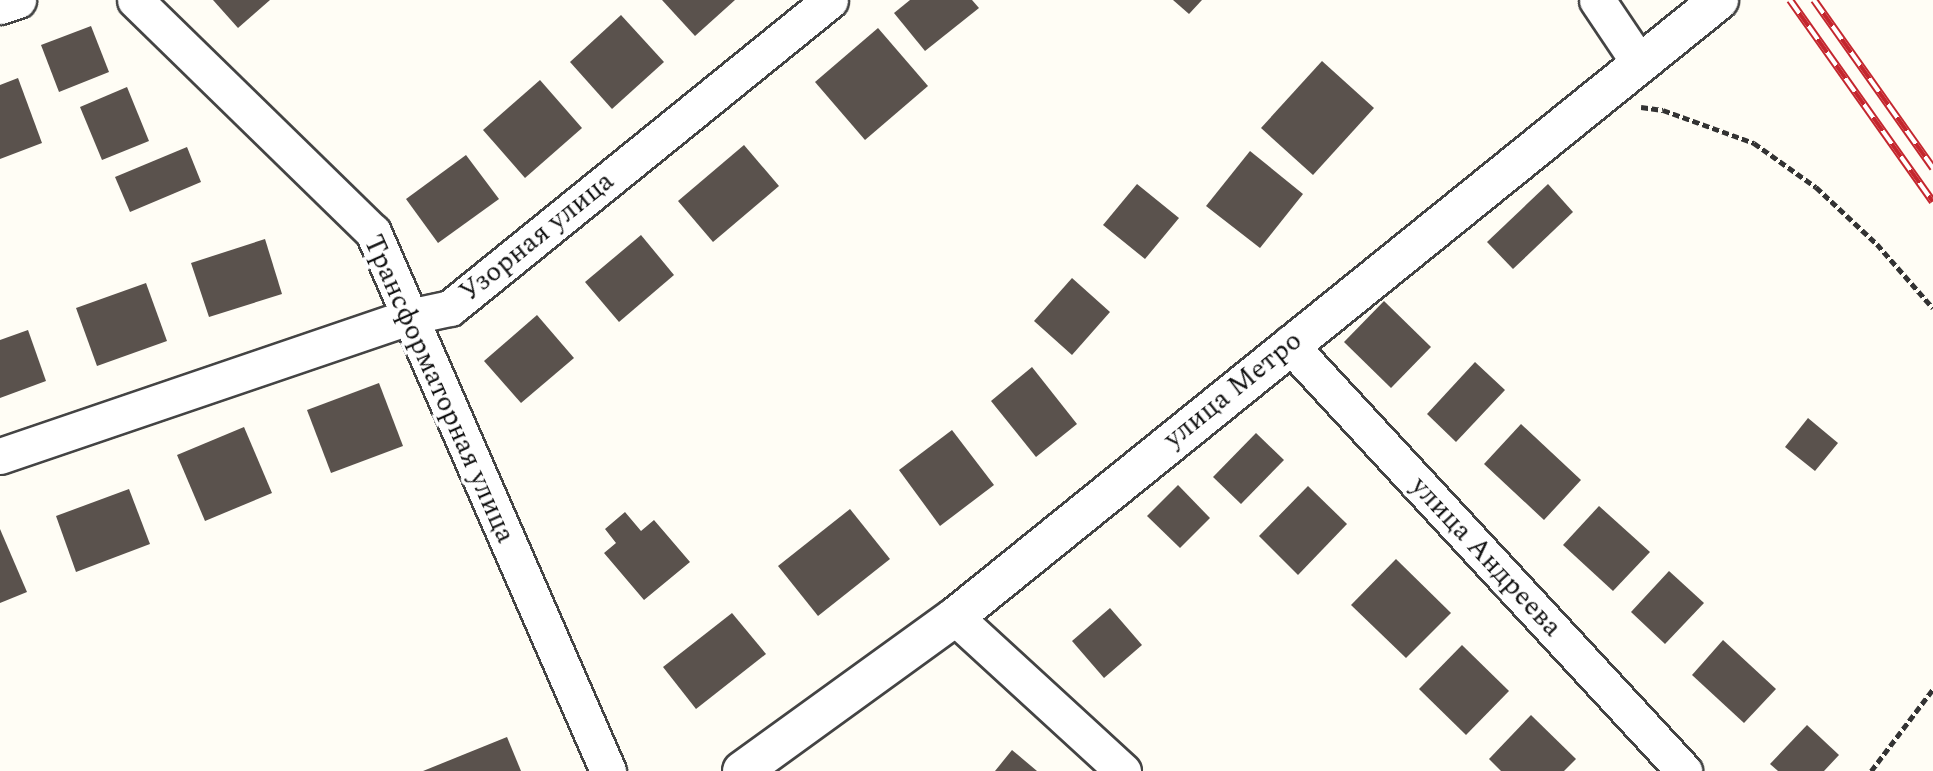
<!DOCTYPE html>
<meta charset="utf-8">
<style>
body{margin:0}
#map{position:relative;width:1933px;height:771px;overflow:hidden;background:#fffdf5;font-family:Spectral,serif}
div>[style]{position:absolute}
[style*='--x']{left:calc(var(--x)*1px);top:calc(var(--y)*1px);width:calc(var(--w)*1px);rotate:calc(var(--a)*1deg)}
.building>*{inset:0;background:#5a524d}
.path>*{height:4.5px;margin-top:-2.25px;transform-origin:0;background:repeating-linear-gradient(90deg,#333 0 7px,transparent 0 10.5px)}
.roads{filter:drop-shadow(2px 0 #444) drop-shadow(-2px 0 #444) drop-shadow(0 2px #444) drop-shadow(0 -2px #444)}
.minor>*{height:35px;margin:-17.5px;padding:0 17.5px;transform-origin:17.5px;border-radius:17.5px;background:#fff}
.tertiary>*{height:38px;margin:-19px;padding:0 19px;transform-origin:19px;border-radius:19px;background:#fff}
.rail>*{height:8px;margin-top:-4px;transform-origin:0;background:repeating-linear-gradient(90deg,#fff 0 16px,#c4262e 0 32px);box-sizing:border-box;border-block:2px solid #c4262e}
span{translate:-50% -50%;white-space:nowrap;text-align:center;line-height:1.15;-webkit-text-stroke:7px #fff;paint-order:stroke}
.street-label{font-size:28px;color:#111}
</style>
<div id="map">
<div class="building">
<i style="clip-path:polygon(213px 0,270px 0,238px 28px)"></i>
<i style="clip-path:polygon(662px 0,735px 0,695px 36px)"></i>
<i style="clip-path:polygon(910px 0,972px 0,979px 8px,925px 51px,894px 13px)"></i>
<i style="clip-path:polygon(1173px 0,1202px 0,1189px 14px)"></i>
<i style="clip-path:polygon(621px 15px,664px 62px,612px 109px,570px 62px)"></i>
<i style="clip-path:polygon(91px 26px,109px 72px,59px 92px,41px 45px)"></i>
<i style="clip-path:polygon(878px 28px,928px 86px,865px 140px,815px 82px)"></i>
<i style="clip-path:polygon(1322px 61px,1374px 108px,1313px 175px,1261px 128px)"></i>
<i style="clip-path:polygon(18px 78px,42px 143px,0 159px,0 85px)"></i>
<i style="clip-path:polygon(540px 80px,582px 128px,525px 178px,483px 130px)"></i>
<i style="clip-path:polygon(127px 87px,149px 141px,102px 160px,80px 107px)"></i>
<i style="clip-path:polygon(744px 145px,779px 186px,713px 242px,678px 201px)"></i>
<i style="clip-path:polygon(187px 147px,201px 182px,130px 212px,115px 177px)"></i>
<i style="clip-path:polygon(1250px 151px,1303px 194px,1260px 248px,1206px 206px)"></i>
<i style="clip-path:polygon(466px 155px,499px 199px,438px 243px,406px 199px)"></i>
<i style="clip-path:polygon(1137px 184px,1179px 218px,1145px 259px,1103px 225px)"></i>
<i style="clip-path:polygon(1548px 184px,1573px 212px,1513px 269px,1487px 242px)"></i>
<i style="clip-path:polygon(641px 235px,674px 275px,619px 322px,585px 282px)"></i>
<i style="clip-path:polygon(265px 239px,282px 294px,209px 317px,191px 263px)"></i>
<i style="clip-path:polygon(1072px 278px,1110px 312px,1072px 355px,1034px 321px)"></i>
<i style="clip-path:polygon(146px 283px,167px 341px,97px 366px,76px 308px)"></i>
<i style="clip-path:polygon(1384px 301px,1431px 347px,1391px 388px,1344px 342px)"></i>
<i style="clip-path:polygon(537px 315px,574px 358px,521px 403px,484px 361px)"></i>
<i style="clip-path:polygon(28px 330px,46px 381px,0 398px,0 340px)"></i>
<i style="clip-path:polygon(1475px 362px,1505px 390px,1456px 442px,1427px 414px)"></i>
<i style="clip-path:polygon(1032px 367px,1077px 424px,1036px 457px,991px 401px)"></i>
<i style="clip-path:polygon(379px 383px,403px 446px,331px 473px,307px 410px)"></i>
<i style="clip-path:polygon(1808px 418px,1838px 443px,1815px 471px,1785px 447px)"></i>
<i style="clip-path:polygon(1521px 424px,1581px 480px,1544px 520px,1484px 464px)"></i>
<i style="clip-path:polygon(244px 427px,272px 493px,205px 521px,177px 455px)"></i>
<i style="clip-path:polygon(952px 430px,994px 485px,940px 526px,899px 470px)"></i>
<i style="clip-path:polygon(1256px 433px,1284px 460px,1241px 504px,1213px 477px)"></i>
<i style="clip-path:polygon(1178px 485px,1210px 518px,1180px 548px,1147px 516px)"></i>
<i style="clip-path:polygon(1308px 486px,1347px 524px,1298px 575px,1259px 536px)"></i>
<i style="clip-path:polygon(129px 489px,150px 544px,76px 572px,56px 516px)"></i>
<i style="clip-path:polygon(1599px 506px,1650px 552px,1613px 591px,1563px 545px)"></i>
<i style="clip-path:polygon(850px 509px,890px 559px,818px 616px,778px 566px)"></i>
<i style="clip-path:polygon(625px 512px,641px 531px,654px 520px,690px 562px,644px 600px,604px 553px,616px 543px,605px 529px)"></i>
<i style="clip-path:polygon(0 529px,27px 592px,0 603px)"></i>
<i style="clip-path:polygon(1396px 559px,1451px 613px,1406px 658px,1351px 605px)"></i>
<i style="clip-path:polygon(1669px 571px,1704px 603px,1665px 644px,1631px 612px)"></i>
<i style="clip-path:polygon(1110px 608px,1142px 645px,1104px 678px,1072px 641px)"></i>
<i style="clip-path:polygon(732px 613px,766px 654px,696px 709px,663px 667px)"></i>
<i style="clip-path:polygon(1723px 640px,1776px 689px,1744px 723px,1692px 675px)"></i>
<i style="clip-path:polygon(1462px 645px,1509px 691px,1466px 735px,1419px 689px)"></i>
<i style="clip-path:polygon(1531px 715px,1576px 759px,1564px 771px,1501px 771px,1489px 759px)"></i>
<i style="clip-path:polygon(1807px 725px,1839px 755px,1824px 771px,1778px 771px,1770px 764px)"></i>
<i style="clip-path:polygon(507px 737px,521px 771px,423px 771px)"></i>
<i style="clip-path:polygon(1012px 750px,1037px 771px,995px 771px)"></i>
</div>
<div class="path">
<i style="--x:1641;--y:107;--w:22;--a:8"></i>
<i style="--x:1663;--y:110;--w:97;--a:19.9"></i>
<i style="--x:1754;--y:143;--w:76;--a:35.4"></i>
<i style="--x:1816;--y:187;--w:83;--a:43.1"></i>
<i style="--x:1877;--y:244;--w:85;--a:48.8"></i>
<i style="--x:1871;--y:771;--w:103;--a:-52.9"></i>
</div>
<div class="roads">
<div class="minor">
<i style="--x:135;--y:0;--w:332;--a:44.3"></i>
<i style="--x:373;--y:232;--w:588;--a:66.44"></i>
<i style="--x:1597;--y:0;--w:73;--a:56.1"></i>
<i style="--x:0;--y:6;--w:19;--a:-18"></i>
<i style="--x:1289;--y:344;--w:582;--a:47.23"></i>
<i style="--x:0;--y:456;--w:431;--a:-18.8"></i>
<i style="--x:408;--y:317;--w:43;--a:-12.1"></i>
<i style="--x:450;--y:308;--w:489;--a:-39"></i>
<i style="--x:955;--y:617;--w:228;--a:42.5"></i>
</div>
<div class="tertiary">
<i style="--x:742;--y:771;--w:263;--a:-35.9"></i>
<i style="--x:955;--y:617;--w:982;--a:-38.92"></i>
</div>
</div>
<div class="rail">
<i style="--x:1790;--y:0;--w:247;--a:54.7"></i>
<i style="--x:1814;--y:0;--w:206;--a:54.7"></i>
</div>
<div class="street-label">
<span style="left:537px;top:237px;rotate:-39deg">Узорная улица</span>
<span style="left:439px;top:389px;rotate:66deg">Трансформаторная улица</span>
<span style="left:1233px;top:390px;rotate:-39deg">улица Метро</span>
<span style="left:1486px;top:557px;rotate:47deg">улица Андреева</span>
</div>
</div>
